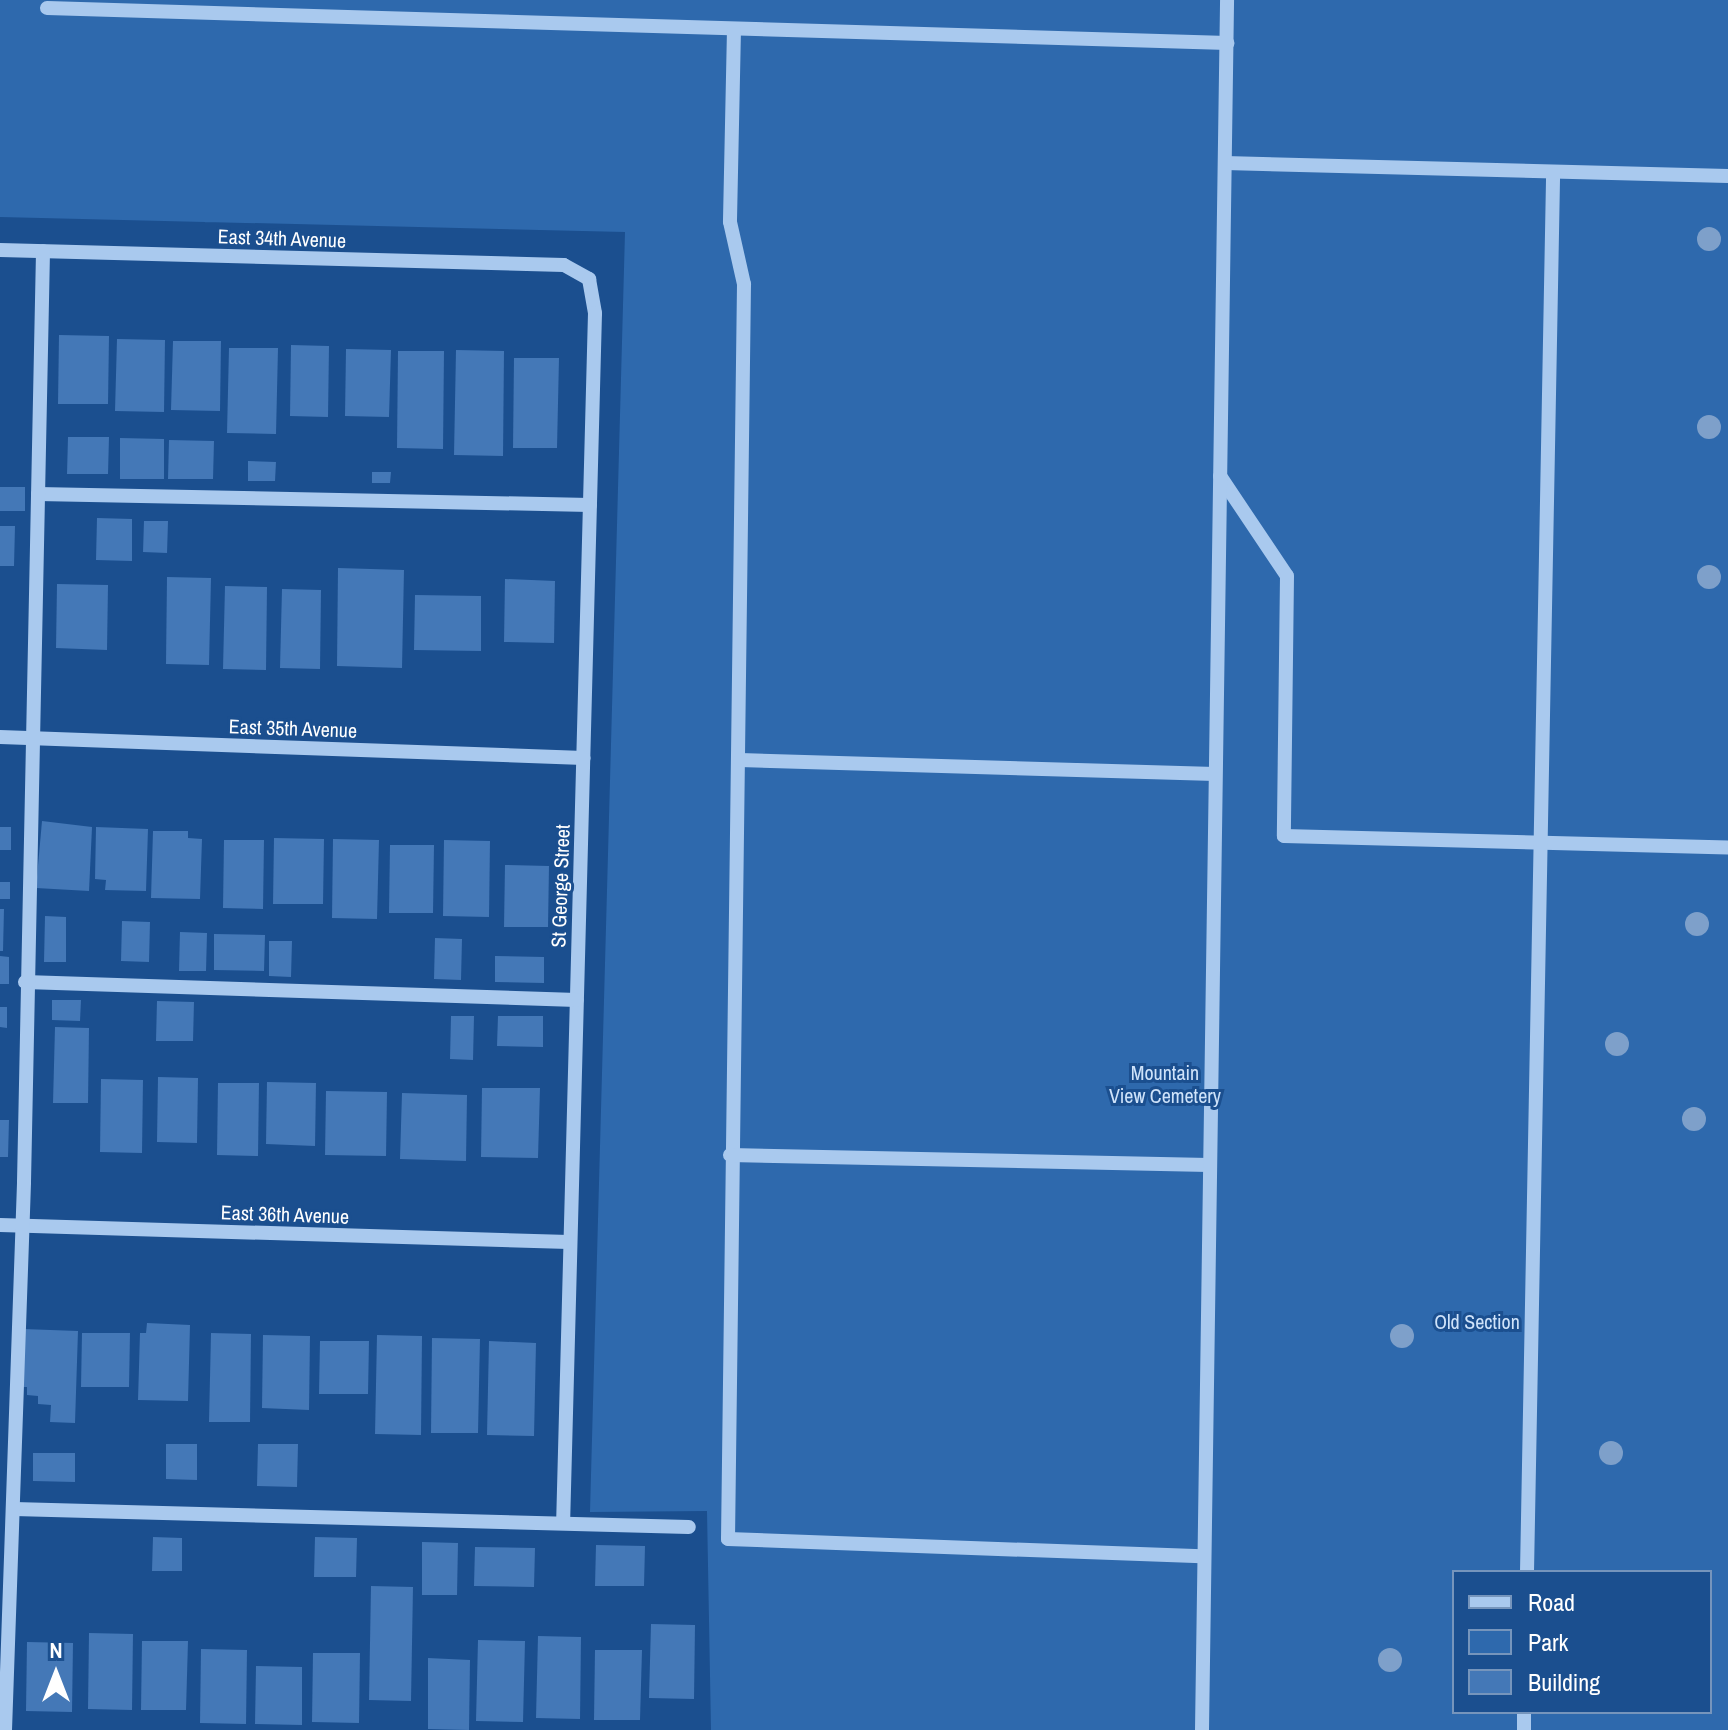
<!DOCTYPE html>
<style>
body{margin:0}
#map{position:relative;width:1728px;height:1730px;overflow:hidden;background:#1b4f8f;font-family:"Archivo Narrow",sans-serif}
div>[style]{position:absolute}
[style*='--x']{left:calc(var(--x)*1px);top:calc(var(--y)*1px);width:calc(var(--w)*1px);rotate:calc(var(--a)*1deg)}
.green>*{inset:0;background:#2e69ad}
.building>*{inset:0;background:#4478b7}
.minor>*{height:14px;margin:-7px;padding:0 7px;transform-origin:7px;border-radius:7px;background:#a9c9ee}
.trees>*{width:24px;height:24px;margin:-12px;border-radius:50%;background:#7ea0ca}
span{translate:-50% -50%;white-space:nowrap;text-align:center;line-height:1.15;-webkit-text-stroke:6px #1b4f8f;paint-order:stroke}
.street-label{font-size:20px;color:#fff}
.park-label{font-size:20px;color:#cfe3fa}
.legend{position:absolute;left:1452px;top:1570px;width:260px;height:144px;box-sizing:border-box;background:#1b4f8f;border:2px solid #7695bc;margin:0;padding:10px 14px;list-style:none;font-size:24px;color:#fff}
.legend li{display:flex;align-items:center;gap:16px;height:40px}
.legend b{width:40px;border:2px solid #7695bc}
.north{position:absolute;left:16px;top:1634px;width:80px;height:80px;-webkit-text-stroke:6px #1b4f8f;paint-order:stroke;rotate:0deg;font-size:22px;font-weight:700;line-height:32px;text-align:center;color:#fff}
.north::after{content:'';display:block;margin:auto;width:28px;height:36px;background:#fff;clip-path:polygon(50% 0,100% 100%,50% 72%,0 100%)}
</style>
<div id="map">
<div class="green">
<i style="clip-path:polygon(evenodd,0 0,1728px 0,1728px 1730px,711px 1730px,707px 1511px,590px 1512px,625px 232px,0 217px,0 0,1454px 1572px,1710px 1572px,1710px 1712px,1454px 1712px,1454px 1572px)"></i>
</div>
<div class="building">
<i style="clip-path:polygon(59px 335px,109px 336px,108px 404px,58px 404px)"></i>
<i style="clip-path:polygon(117px 339px,165px 340px,164px 412px,115px 411px)"></i>
<i style="clip-path:polygon(173px 341px,221px 341px,220px 411px,171px 410px)"></i>
<i style="clip-path:polygon(291px 345px,329px 346px,328px 417px,290px 416px)"></i>
<i style="clip-path:polygon(229px 348px,278px 348px,276px 434px,227px 433px)"></i>
<i style="clip-path:polygon(346px 349px,391px 350px,389px 417px,345px 416px)"></i>
<i style="clip-path:polygon(456px 350px,504px 351px,503px 456px,454px 455px)"></i>
<i style="clip-path:polygon(398px 351px,444px 351px,443px 449px,397px 448px)"></i>
<i style="clip-path:polygon(514px 358px,559px 358px,557px 448px,513px 448px)"></i>
<i style="clip-path:polygon(68px 437px,109px 437px,108px 474px,67px 474px)"></i>
<i style="clip-path:polygon(120px 438px,164px 439px,164px 479px,120px 479px)"></i>
<i style="clip-path:polygon(169px 440px,214px 441px,213px 479px,168px 479px)"></i>
<i style="clip-path:polygon(248px 461px,276px 462px,275px 481px,248px 481px)"></i>
<i style="clip-path:polygon(372px 472px,391px 472px,390px 483px,372px 483px)"></i>
<i style="clip-path:polygon(0 487px,25px 487px,25px 511px,0 511px)"></i>
<i style="clip-path:polygon(97px 518px,132px 519px,132px 561px,96px 560px)"></i>
<i style="clip-path:polygon(144px 521px,168px 521px,167px 553px,143px 552px)"></i>
<i style="clip-path:polygon(0 526px,15px 526px,14px 566px,0 566px)"></i>
<i style="clip-path:polygon(338px 568px,404px 570px,402px 668px,337px 666px)"></i>
<i style="clip-path:polygon(167px 577px,211px 578px,209px 665px,166px 664px)"></i>
<i style="clip-path:polygon(505px 579px,555px 581px,554px 643px,504px 642px)"></i>
<i style="clip-path:polygon(57px 584px,108px 585px,107px 650px,56px 648px)"></i>
<i style="clip-path:polygon(225px 586px,267px 587px,266px 670px,223px 669px)"></i>
<i style="clip-path:polygon(282px 589px,321px 590px,320px 669px,280px 668px)"></i>
<i style="clip-path:polygon(415px 595px,481px 596px,481px 651px,414px 650px)"></i>
<i style="clip-path:polygon(42px 821px,92px 827px,89px 891px,36px 888px)"></i>
<i style="clip-path:polygon(0 827px,11px 827px,11px 850px,0 850px)"></i>
<i style="clip-path:polygon(96px 827px,148px 829px,146px 891px,105px 890px,106px 880px,95px 879px)"></i>
<i style="clip-path:polygon(153px 831px,188px 831px,188px 838px,202px 839px,200px 899px,151px 898px)"></i>
<i style="clip-path:polygon(274px 838px,324px 839px,323px 904px,273px 904px)"></i>
<i style="clip-path:polygon(333px 839px,379px 840px,377px 919px,332px 918px)"></i>
<i style="clip-path:polygon(224px 840px,264px 840px,263px 909px,223px 908px)"></i>
<i style="clip-path:polygon(444px 840px,490px 841px,489px 917px,443px 916px)"></i>
<i style="clip-path:polygon(390px 845px,434px 845px,433px 913px,389px 913px)"></i>
<i style="clip-path:polygon(505px 865px,549px 866px,548px 927px,504px 927px)"></i>
<i style="clip-path:polygon(0 882px,10px 882px,10px 899px,0 899px)"></i>
<i style="clip-path:polygon(0 909px,4px 909px,3px 951px,0 951px)"></i>
<i style="clip-path:polygon(45px 916px,66px 917px,66px 962px,44px 962px)"></i>
<i style="clip-path:polygon(122px 921px,150px 922px,149px 962px,121px 961px)"></i>
<i style="clip-path:polygon(180px 932px,207px 933px,206px 971px,179px 971px)"></i>
<i style="clip-path:polygon(214px 934px,265px 935px,264px 971px,214px 970px)"></i>
<i style="clip-path:polygon(435px 938px,462px 939px,461px 980px,434px 979px)"></i>
<i style="clip-path:polygon(269px 941px,292px 941px,291px 977px,269px 976px)"></i>
<i style="clip-path:polygon(0 956px,9px 957px,9px 984px,0 984px)"></i>
<i style="clip-path:polygon(495px 956px,544px 957px,544px 983px,495px 982px)"></i>
<i style="clip-path:polygon(52px 1000px,81px 1000px,80px 1021px,52px 1020px)"></i>
<i style="clip-path:polygon(157px 1001px,194px 1002px,193px 1041px,156px 1041px)"></i>
<i style="clip-path:polygon(0 1007px,7px 1007px,7px 1028px,0 1027px)"></i>
<i style="clip-path:polygon(451px 1016px,474px 1016px,473px 1060px,450px 1059px)"></i>
<i style="clip-path:polygon(498px 1016px,543px 1016px,543px 1047px,497px 1046px)"></i>
<i style="clip-path:polygon(55px 1027px,89px 1028px,88px 1103px,53px 1103px)"></i>
<i style="clip-path:polygon(158px 1077px,198px 1078px,197px 1143px,157px 1142px)"></i>
<i style="clip-path:polygon(101px 1079px,143px 1080px,142px 1153px,100px 1152px)"></i>
<i style="clip-path:polygon(267px 1082px,316px 1083px,315px 1146px,266px 1144px)"></i>
<i style="clip-path:polygon(218px 1083px,259px 1083px,258px 1156px,217px 1155px)"></i>
<i style="clip-path:polygon(482px 1088px,540px 1088px,538px 1158px,481px 1157px)"></i>
<i style="clip-path:polygon(326px 1091px,387px 1092px,386px 1156px,325px 1155px)"></i>
<i style="clip-path:polygon(402px 1093px,467px 1095px,466px 1161px,400px 1159px)"></i>
<i style="clip-path:polygon(0 1120px,9px 1120px,8px 1157px,0 1157px)"></i>
<i style="clip-path:polygon(147px 1323px,190px 1325px,188px 1401px,138px 1400px,140px 1333px,146px 1333px)"></i>
<i style="clip-path:polygon(23px 1329px,78px 1331px,75px 1423px,50px 1422px,51px 1405px,38px 1404px,38px 1396px,27px 1395px,27px 1387px,21px 1387px)"></i>
<i style="clip-path:polygon(82px 1333px,130px 1333px,129px 1387px,81px 1387px)"></i>
<i style="clip-path:polygon(211px 1333px,251px 1334px,250px 1422px,209px 1422px)"></i>
<i style="clip-path:polygon(263px 1335px,310px 1336px,309px 1410px,262px 1408px)"></i>
<i style="clip-path:polygon(377px 1335px,422px 1336px,421px 1435px,375px 1434px)"></i>
<i style="clip-path:polygon(432px 1338px,480px 1339px,478px 1433px,431px 1433px)"></i>
<i style="clip-path:polygon(320px 1341px,369px 1341px,368px 1394px,319px 1394px)"></i>
<i style="clip-path:polygon(489px 1341px,536px 1343px,534px 1436px,487px 1435px)"></i>
<i style="clip-path:polygon(166px 1444px,197px 1444px,197px 1480px,166px 1479px)"></i>
<i style="clip-path:polygon(258px 1444px,298px 1444px,297px 1487px,257px 1486px)"></i>
<i style="clip-path:polygon(33px 1453px,75px 1453px,75px 1482px,33px 1481px)"></i>
<i style="clip-path:polygon(153px 1537px,182px 1538px,182px 1571px,152px 1571px)"></i>
<i style="clip-path:polygon(315px 1537px,357px 1538px,356px 1577px,314px 1577px)"></i>
<i style="clip-path:polygon(422px 1542px,458px 1543px,457px 1595px,422px 1595px)"></i>
<i style="clip-path:polygon(596px 1545px,645px 1546px,644px 1586px,595px 1586px)"></i>
<i style="clip-path:polygon(475px 1547px,535px 1548px,534px 1587px,474px 1586px)"></i>
<i style="clip-path:polygon(371px 1586px,413px 1587px,411px 1701px,369px 1700px)"></i>
<i style="clip-path:polygon(651px 1624px,695px 1625px,694px 1699px,649px 1698px)"></i>
<i style="clip-path:polygon(89px 1633px,133px 1634px,132px 1710px,88px 1709px)"></i>
<i style="clip-path:polygon(538px 1636px,581px 1637px,580px 1719px,536px 1718px)"></i>
<i style="clip-path:polygon(478px 1640px,525px 1641px,523px 1722px,476px 1721px)"></i>
<i style="clip-path:polygon(142px 1641px,188px 1641px,186px 1710px,141px 1710px)"></i>
<i style="clip-path:polygon(27px 1642px,73px 1643px,72px 1712px,26px 1711px)"></i>
<i style="clip-path:polygon(201px 1649px,247px 1650px,246px 1724px,200px 1723px)"></i>
<i style="clip-path:polygon(595px 1650px,642px 1650px,640px 1720px,594px 1720px)"></i>
<i style="clip-path:polygon(313px 1653px,360px 1653px,359px 1723px,312px 1722px)"></i>
<i style="clip-path:polygon(428px 1658px,470px 1660px,469px 1730px,428px 1729px)"></i>
<i style="clip-path:polygon(256px 1666px,302px 1667px,302px 1725px,255px 1724px)"></i>
</div>
<div class="minor">
<i style="--x:47;--y:8;--w:1181;--a:1.7"></i>
<i style="--x:734;--y:29;--w:193;--a:91.2"></i>
<i style="--x:730;--y:222;--w:64;--a:77.3"></i>
<i style="--x:744;--y:284;--w:1255;--a:90.73"></i>
<i style="--x:728;--y:1539;--w:474;--a:2.1"></i>
<i style="--x:1225;--y:163;--w:503;--a:1.48"></i>
<i style="--x:0;--y:250;--w:564;--a:1.52"></i>
<i style="--x:564;--y:265;--w:29;--a:29"></i>
<i style="--x:589;--y:279;--w:35;--a:80"></i>
<i style="--x:595;--y:313;--w:1210;--a:91.51"></i>
<i style="--x:1220;--y:476;--w:120;--a:56.2"></i>
<i style="--x:1287;--y:576;--w:260;--a:90.7"></i>
<i style="--x:1284;--y:836;--w:444;--a:1.5"></i>
<i style="--x:38;--y:494;--w:552;--a:1.14"></i>
<i style="--x:0;--y:737;--w:584;--a:2.06"></i>
<i style="--x:740;--y:760;--w:475;--a:1.7"></i>
<i style="--x:25;--y:982;--w:552;--a:1.87"></i>
<i style="--x:730;--y:1155;--w:479;--a:1.2"></i>
<i style="--x:0;--y:1225;--w:569;--a:1.71"></i>
<i style="--x:14;--y:1509;--w:675;--a:1.53"></i>
<i style="--x:1527;--y:1572;--w:1398;--a:-88.93"></i>
<i style="--x:5;--y:1730;--w:548;--a:-88.01"></i>
<i style="--x:24;--y:1182;--w:931;--a:-88.83"></i>
<i style="--x:1202;--y:1730;--w:1730;--a:-89.17"></i>
<i style="--x:1524;--y:1730;--w:18;--a:-90"></i>
</div>
<div class="trees">
<i style="left:1709px;top:239px"></i>
<i style="left:1709px;top:427px"></i>
<i style="left:1709px;top:577px"></i>
<i style="left:1697px;top:924px"></i>
<i style="left:1617px;top:1044px"></i>
<i style="left:1694px;top:1119px"></i>
<i style="left:1402px;top:1336px"></i>
<i style="left:1611px;top:1453px"></i>
<i style="left:1390px;top:1660px"></i>
</div>
<div class="street-label">
<span style="left:282px;top:238px;rotate:2deg">East 34th Avenue</span>
<span style="left:293px;top:728px;rotate:2deg">East 35th Avenue</span>
<span style="left:560px;top:886px;rotate:-88deg">St George Street</span>
<span style="left:285px;top:1214px;rotate:2deg">East 36th Avenue</span>
</div>
<div class="park-label">
<span style="left:1165px;top:1084px">Mountain<br>View Cemetery</span>
<span style="left:1477px;top:1321px">Old Section</span>
</div>
<ul class="legend">
<li><b style="height:10px;background:#a9c9ee"></b>Road</li>
<li><b style="height:22px;background:#2e69ad"></b>Park</li>
<li><b style="height:22px;background:#4478b7"></b>Building</li>
</ul>
<div class="north">N</div>
</div>
